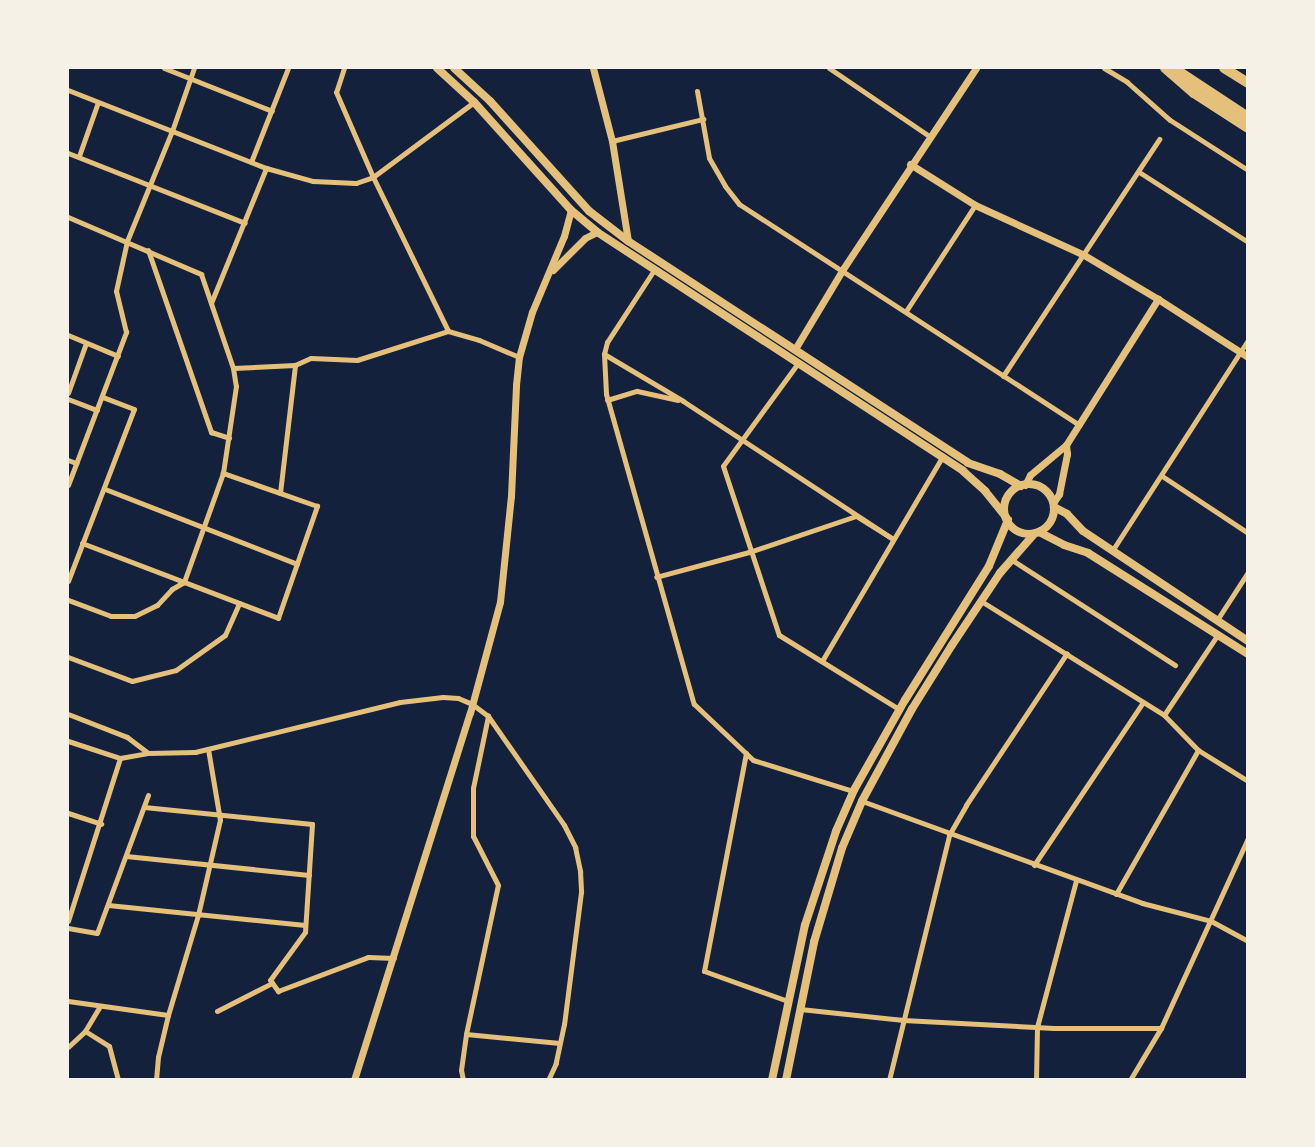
<!DOCTYPE html>
<style>
body{margin:0}
#map{position:relative;width:1315px;height:1147px;overflow:hidden;background:#14213d;font-family:"Titillium Web",sans-serif}
div>[style]{position:absolute}
[style*='--x']{left:calc(var(--x)*1px);top:calc(var(--y)*1px);width:calc(var(--w)*1px);rotate:calc(var(--a)*1deg)}
.minor>*{height:5px;margin:-2.5px;padding:0 2.5px;transform-origin:2.5px;border-radius:2.5px;background:#e5c07b}
.tertiary>*{height:7px;margin:-3.5px;padding:0 3.5px;transform-origin:3.5px;border-radius:3.5px;background:#e5c07b}
.secondary>*{height:8px;margin:-4px;padding:0 4px;transform-origin:4px;border-radius:4px;background:#e5c07b}
.secondary>.ring{margin:-4px;padding:0;box-sizing:content-box;background:none;border:8px solid #e5c07b;border-radius:50%}
.motorway>*{height:10px;margin:-5px;padding:0 5px;transform-origin:5px;border-radius:5px;background:#e5c07b}
span{translate:-50% -50%;white-space:nowrap;text-align:center;line-height:1.15;-webkit-text-stroke:4.5px #f6f1e7;paint-order:stroke}
.frame{position:absolute;inset:0;border:69px solid #f6f1e7;pointer-events:none}
</style>
<div id="map">
<div class="minor">
<i style="--x:164;--y:68;--w:116;--a:21.7"></i>
<i style="--x:344;--y:68;--w:25;--a:108"></i>
<i style="--x:336;--y:92;--w:93;--a:66.5"></i>
<i style="--x:373;--y:177;--w:171;--a:64"></i>
<i style="--x:829;--y:68;--w:121;--a:34.2"></i>
<i style="--x:1104;--y:68;--w:27;--a:31"></i>
<i style="--x:1127;--y:82;--w:57;--a:41.5"></i>
<i style="--x:1170;--y:120;--w:93;--a:32.7"></i>
<i style="--x:68;--y:90;--w:213;--a:21.5"></i>
<i style="--x:266;--y:168;--w:49;--a:15.5"></i>
<i style="--x:313;--y:181;--w:43;--a:2.7"></i>
<i style="--x:356;--y:183;--w:18;--a:-19"></i>
<i style="--x:373;--y:177;--w:126;--a:-36.6"></i>
<i style="--x:697;--y:91;--w:68;--a:79.8"></i>
<i style="--x:709;--y:158;--w:32;--a:60"></i>
<i style="--x:725;--y:186;--w:23;--a:52"></i>
<i style="--x:739;--y:204;--w:406;--a:33"></i>
<i style="--x:612;--y:141;--w:94;--a:-13.6"></i>
<i style="--x:68;--y:153;--w:190;--a:21.6"></i>
<i style="--x:79;--y:156;--w:57;--a:-70.6"></i>
<i style="--x:251;--y:162;--w:101;--a:-68.5"></i>
<i style="--x:1139;--y:172;--w:130;--a:32.7"></i>
<i style="--x:68;--y:217;--w:145;--a:23.2"></i>
<i style="--x:201;--y:274;--w:99;--a:71.2"></i>
<i style="--x:233;--y:368;--w:18;--a:81"></i>
<i style="--x:236;--y:386;--w:88;--a:98.5"></i>
<i style="--x:223;--y:473;--w:116;--a:109.7"></i>
<i style="--x:184;--y:582;--w:14;--a:150"></i>
<i style="--x:172;--y:589;--w:22;--a:133"></i>
<i style="--x:157;--y:605;--w:25;--a:154"></i>
<i style="--x:134;--y:616;--w:23;--a:180"></i>
<i style="--x:111;--y:616;--w:46;--a:-159.6"></i>
<i style="--x:148;--y:250;--w:193;--a:70.9"></i>
<i style="--x:211;--y:432;--w:19;--a:18"></i>
<i style="--x:654;--y:270;--w:86;--a:123.1"></i>
<i style="--x:607;--y:342;--w:12;--a:104"></i>
<i style="--x:604;--y:354;--w:40;--a:87.1"></i>
<i style="--x:606;--y:394;--w:322;--a:74.2"></i>
<i style="--x:694;--y:704;--w:81;--a:43.5"></i>
<i style="--x:753;--y:760;--w:105;--a:17.2"></i>
<i style="--x:211;--y:303;--w:146;--a:-67.8"></i>
<i style="--x:906;--y:311;--w:126;--a:-56.9"></i>
<i style="--x:68;--y:335;--w:54;--a:22.8"></i>
<i style="--x:604;--y:354;--w:92;--a:30.7"></i>
<i style="--x:683;--y:401;--w:251;--a:33.3"></i>
<i style="--x:893;--y:539;--w:44;--a:-148.1"></i>
<i style="--x:856;--y:516;--w:113;--a:161.4"></i>
<i style="--x:749;--y:552;--w:96;--a:165"></i>
<i style="--x:798;--y:363;--w:127;--a:126.1"></i>
<i style="--x:723;--y:466;--w:178;--a:71.7"></i>
<i style="--x:779;--y:635;--w:141;--a:31.7"></i>
<i style="--x:233;--y:368;--w:62;--a:-2.8"></i>
<i style="--x:295;--y:365;--w:17;--a:-24"></i>
<i style="--x:311;--y:358;--w:46;--a:2.5"></i>
<i style="--x:357;--y:360;--w:96;--a:-17.7"></i>
<i style="--x:448;--y:331;--w:32;--a:16"></i>
<i style="--x:479;--y:340;--w:43;--a:23"></i>
<i style="--x:1003;--y:376;--w:284;--a:-56.6"></i>
<i style="--x:68;--y:393;--w:53;--a:-70.2"></i>
<i style="--x:68;--y:399;--w:31;--a:21"></i>
<i style="--x:607;--y:400;--w:31;--a:-17"></i>
<i style="--x:637;--y:391;--w:42;--a:12.4"></i>
<i style="--x:68;--y:460;--w:9;--a:21"></i>
<i style="--x:1162;--y:476;--w:103;--a:33.5"></i>
<i style="--x:68;--y:485;--w:164;--a:-69.2"></i>
<i style="--x:126;--y:332;--w:42;--a:-103.7"></i>
<i style="--x:116;--y:291;--w:51;--a:-77.6"></i>
<i style="--x:127;--y:241;--w:119;--a:-67.8"></i>
<i style="--x:172;--y:131;--w:67;--a:-70.8"></i>
<i style="--x:105;--y:489;--w:206;--a:21.3"></i>
<i style="--x:280;--y:493;--w:129;--a:-83.3"></i>
<i style="--x:82;--y:543;--w:210;--a:20.9"></i>
<i style="--x:278;--y:618;--w:119;--a:-70.8"></i>
<i style="--x:317;--y:506;--w:100;--a:-160.7"></i>
<i style="--x:1112;--y:551;--w:251;--a:-57.2"></i>
<i style="--x:1012;--y:560;--w:194;--a:32.8"></i>
<i style="--x:68;--y:581;--w:184;--a:-69"></i>
<i style="--x:134;--y:409;--w:34;--a:-159"></i>
<i style="--x:981;--y:601;--w:216;--a:31.9"></i>
<i style="--x:1164;--y:715;--w:97;--a:-56.3"></i>
<i style="--x:1217;--y:620;--w:57;--a:-57.1"></i>
<i style="--x:68;--y:657;--w:68;--a:20.6"></i>
<i style="--x:132;--y:681;--w:45;--a:-14"></i>
<i style="--x:176;--y:670;--w:60;--a:-35.5"></i>
<i style="--x:225;--y:635;--w:35;--a:-66"></i>
<i style="--x:822;--y:661;--w:237;--a:-59.5"></i>
<i style="--x:68;--y:714;--w:63;--a:21.3"></i>
<i style="--x:127;--y:737;--w:26;--a:37"></i>
<i style="--x:68;--y:741;--w:55;--a:18.1"></i>
<i style="--x:120;--y:758;--w:28;--a:-10"></i>
<i style="--x:148;--y:753;--w:47;--a:-1.2"></i>
<i style="--x:195;--y:752;--w:211;--a:-13.7"></i>
<i style="--x:400;--y:702;--w:43;--a:-6.6"></i>
<i style="--x:443;--y:697;--w:15;--a:4"></i>
<i style="--x:458;--y:698;--w:15;--a:23"></i>
<i style="--x:472;--y:704;--w:20;--a:37"></i>
<i style="--x:488;--y:716;--w:133;--a:55.1"></i>
<i style="--x:564;--y:825;--w:25;--a:63"></i>
<i style="--x:575;--y:847;--w:25;--a:78"></i>
<i style="--x:580;--y:871;--w:21;--a:87"></i>
<i style="--x:581;--y:892;--w:133;--a:97.3"></i>
<i style="--x:564;--y:1024;--w:40;--a:102"></i>
<i style="--x:556;--y:1063;--w:19;--a:115"></i>
<i style="--x:1198;--y:750;--w:59;--a:31.8"></i>
<i style="--x:746;--y:753;--w:222;--a:100.9"></i>
<i style="--x:704;--y:971;--w:89;--a:19.7"></i>
<i style="--x:862;--y:801;--w:298;--a:20"></i>
<i style="--x:1142;--y:903;--w:71;--a:14.6"></i>
<i style="--x:1211;--y:921;--w:42;--a:28.4"></i>
<i style="--x:144;--y:807;--w:169;--a:5.8"></i>
<i style="--x:312;--y:824;--w:108;--a:93.7"></i>
<i style="--x:305;--y:932;--w:59;--a:126.1"></i>
<i style="--x:270;--y:980;--w:14;--a:54"></i>
<i style="--x:278;--y:991;--w:96;--a:-20.7"></i>
<i style="--x:368;--y:957;--w:26;--a:2"></i>
<i style="--x:68;--y:813;--w:35;--a:18"></i>
<i style="--x:126;--y:856;--w:184;--a:5.9"></i>
<i style="--x:1034;--y:865;--w:196;--a:-56.2"></i>
<i style="--x:1116;--y:894;--w:166;--a:-60.3"></i>
<i style="--x:1198;--y:750;--w:49;--a:-134.2"></i>
<i style="--x:108;--y:905;--w:198;--a:5.8"></i>
<i style="--x:68;--y:921;--w:171;--a:-72.3"></i>
<i style="--x:68;--y:928;--w:29;--a:10"></i>
<i style="--x:97;--y:933;--w:147;--a:-69.7"></i>
<i style="--x:68;--y:1001;--w:101;--a:8"></i>
<i style="--x:800;--y:1009;--w:104;--a:6.1"></i>
<i style="--x:903;--y:1020;--w:151;--a:3"></i>
<i style="--x:1054;--y:1028;--w:107;--a:0"></i>
<i style="--x:1161;--y:1028;--w:209;--a:-65.4"></i>
<i style="--x:217;--y:1011;--w:62;--a:-27"></i>
<i style="--x:85;--y:1031;--w:28;--a:32"></i>
<i style="--x:109;--y:1046;--w:35;--a:75"></i>
<i style="--x:466;--y:1034;--w:94;--a:5.5"></i>
<i style="--x:68;--y:1047;--w:23;--a:-43"></i>
<i style="--x:85;--y:1031;--w:29;--a:-59"></i>
<i style="--x:156;--y:1080;--w:23;--a:-85"></i>
<i style="--x:158;--y:1057;--w:43;--a:-76.6"></i>
<i style="--x:168;--y:1015;--w:104;--a:-73.3"></i>
<i style="--x:198;--y:915;--w:98;--a:-77"></i>
<i style="--x:220;--y:820;--w:72;--a:-99.6"></i>
<i style="--x:463;--y:1080;--w:10;--a:-101"></i>
<i style="--x:461;--y:1070;--w:36;--a:-82"></i>
<i style="--x:466;--y:1034;--w:152;--a:-77.9"></i>
<i style="--x:498;--y:885;--w:55;--a:-117"></i>
<i style="--x:473;--y:836;--w:48;--a:-90"></i>
<i style="--x:473;--y:788;--w:74;--a:-78.2"></i>
<i style="--x:889;--y:1080;--w:252;--a:-76.2"></i>
<i style="--x:949;--y:835;--w:34;--a:-60"></i>
<i style="--x:966;--y:805;--w:182;--a:-56.4"></i>
<i style="--x:1036;--y:1080;--w:53;--a:-88.9"></i>
<i style="--x:1037;--y:1027;--w:152;--a:-75.1"></i>
<i style="--x:1130;--y:1080;--w:61;--a:-59.2"></i>
</div>
<div class="tertiary">
<i style="--x:593;--y:68;--w:75;--a:75.4"></i>
<i style="--x:612;--y:141;--w:101;--a:80.9"></i>
<i style="--x:910;--y:164;--w:77;--a:32.2"></i>
<i style="--x:975;--y:205;--w:120;--a:24.6"></i>
<i style="--x:1084;--y:255;--w:86;--a:30.7"></i>
<i style="--x:1158;--y:299;--w:107;--a:32.8"></i>
<i style="--x:553;--y:270;--w:45;--a:-45"></i>
<i style="--x:585;--y:238;--w:13;--a:-27"></i>
<i style="--x:795;--y:349;--w:93;--a:-59"></i>
<i style="--x:843;--y:269;--w:241;--a:-56.5"></i>
<i style="--x:1025;--y:485;--w:11;--a:-63"></i>
<i style="--x:1030;--y:475;--w:47;--a:-39.8"></i>
<i style="--x:1066;--y:445;--w:173;--a:-57.8"></i>
<i style="--x:1053;--y:503;--w:11;--a:-56"></i>
<i style="--x:1059;--y:494;--w:41;--a:-78.7"></i>
<i style="--x:1067;--y:454;--w:9;--a:-96"></i>
<i style="--x:354;--y:1080;--w:385;--a:-72.5"></i>
<i style="--x:470;--y:713;--w:115;--a:-74.9"></i>
<i style="--x:500;--y:602;--w:107;--a:-84.1"></i>
<i style="--x:511;--y:496;--w:111;--a:-87.4"></i>
<i style="--x:516;--y:385;--w:28;--a:-84"></i>
<i style="--x:519;--y:357;--w:47;--a:-73.9"></i>
<i style="--x:532;--y:312;--w:82;--a:-67.2"></i>
<i style="--x:564;--y:236;--w:27;--a:-75"></i>
</div>
<div class="secondary">
<i style="--x:437;--y:68;--w:50;--a:42.6"></i>
<i style="--x:474;--y:102;--w:145;--a:48.1"></i>
<i style="--x:571;--y:210;--w:34;--a:40"></i>
<i style="--x:597;--y:232;--w:437;--a:33.1"></i>
<i style="--x:963;--y:471;--w:30;--a:42"></i>
<i style="--x:985;--y:491;--w:33;--a:51"></i>
<i style="--x:454;--y:68;--w:49;--a:42.5"></i>
<i style="--x:490;--y:101;--w:148;--a:48"></i>
<i style="--x:589;--y:211;--w:49;--a:37.6"></i>
<i style="--x:628;--y:241;--w:406;--a:33.1"></i>
<i style="--x:968;--y:463;--w:34;--a:19"></i>
<i style="--x:1000;--y:474;--w:24;--a:30"></i>
<i class="ring" style="left:1004px;top:484px;width:42px;height:42px"></i>
<i style="--x:1054;--y:507;--w:15;--a:28"></i>
<i style="--x:1067;--y:514;--w:23;--a:47"></i>
<i style="--x:1083;--y:531;--w:198;--a:33.7"></i>
<i style="--x:1039;--y:532;--w:28;--a:27"></i>
<i style="--x:1064;--y:545;--w:25;--a:18"></i>
<i style="--x:1088;--y:553;--w:189;--a:32.3"></i>
<i style="--x:772;--y:1080;--w:158;--a:-78"></i>
<i style="--x:805;--y:925;--w:99;--a:-71.7"></i>
<i style="--x:836;--y:831;--w:45;--a:-66.3"></i>
<i style="--x:854;--y:790;--w:103;--a:-60.5"></i>
<i style="--x:905;--y:700;--w:158;--a:-57.9"></i>
<i style="--x:989;--y:566;--w:50;--a:-67.6"></i>
<i style="--x:786;--y:1080;--w:141;--a:-78.5"></i>
<i style="--x:814;--y:942;--w:98;--a:-73.4"></i>
<i style="--x:842;--y:848;--w:51;--a:-66.9"></i>
<i style="--x:862;--y:801;--w:105;--a:-61.5"></i>
<i style="--x:912;--y:709;--w:75;--a:-58"></i>
<i style="--x:952;--y:645;--w:87;--a:-56.3"></i>
<i style="--x:1000;--y:573;--w:53;--a:-48.8"></i>
</div>
<div class="motorway">
<i style="--x:1165;--y:68;--w:38;--a:41"></i>
<i style="--x:1194;--y:93;--w:64;--a:32.9"></i>
<i style="--x:1224;--y:68;--w:28;--a:32"></i>
<i style="--x:1178;--y:71;--w:84;--a:33.3"></i>
</div>
<div class="frame"></div>
</div>
